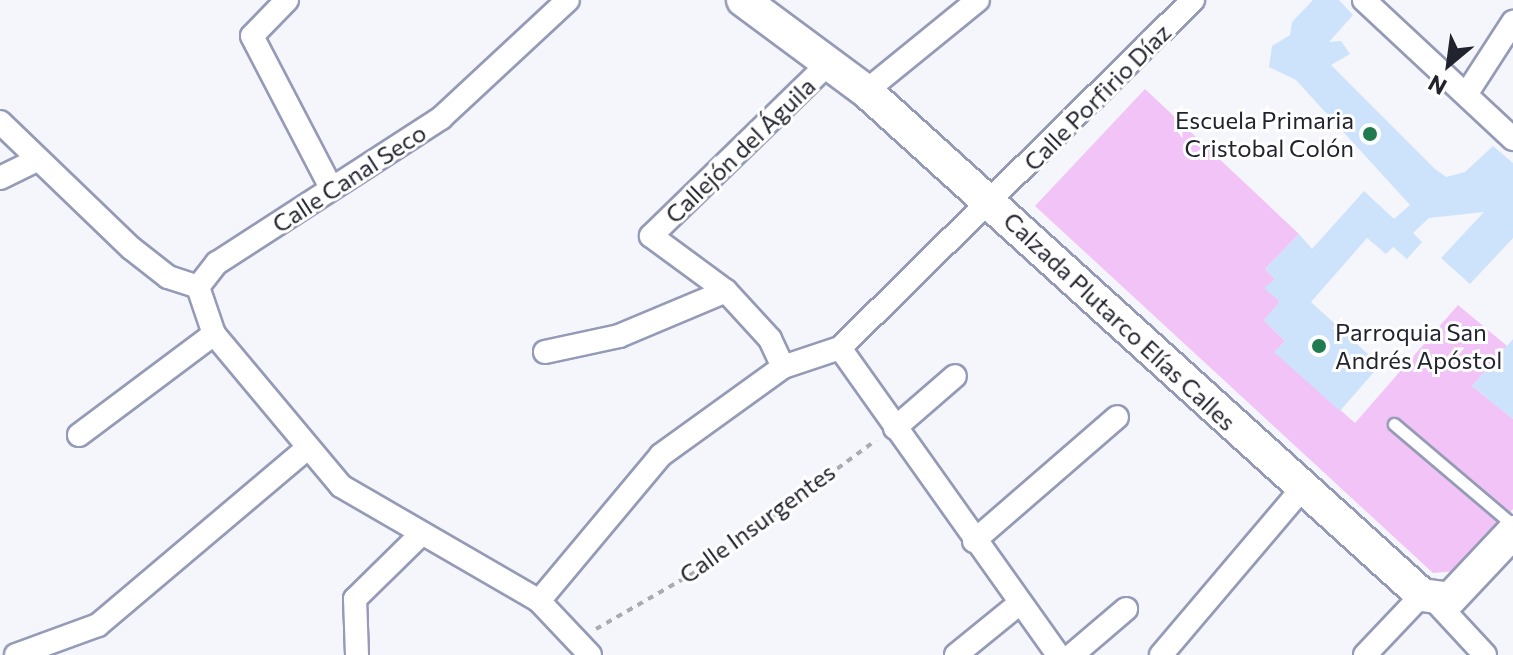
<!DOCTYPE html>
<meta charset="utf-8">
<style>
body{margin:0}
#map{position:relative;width:1513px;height:655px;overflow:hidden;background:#f5f6fc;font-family:Commissioner,sans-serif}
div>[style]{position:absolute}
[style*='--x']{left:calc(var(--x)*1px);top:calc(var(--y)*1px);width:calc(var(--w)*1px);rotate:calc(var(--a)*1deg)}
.green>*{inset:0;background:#f1c3f6}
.building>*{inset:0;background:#cde2fb}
.path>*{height:4px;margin-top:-2px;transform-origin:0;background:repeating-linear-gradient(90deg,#a9aab2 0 6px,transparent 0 12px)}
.roads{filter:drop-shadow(2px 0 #959bb6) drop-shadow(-2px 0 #959bb6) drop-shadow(0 2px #959bb6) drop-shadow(0 -2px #959bb6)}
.lane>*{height:11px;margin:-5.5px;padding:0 5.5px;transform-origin:5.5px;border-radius:5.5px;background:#fff}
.street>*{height:22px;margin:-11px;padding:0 11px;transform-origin:11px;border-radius:11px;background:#fff}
.secondary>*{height:32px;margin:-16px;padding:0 16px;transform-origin:16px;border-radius:16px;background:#fff}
.dots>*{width:22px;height:22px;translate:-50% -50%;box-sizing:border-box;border:4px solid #fff;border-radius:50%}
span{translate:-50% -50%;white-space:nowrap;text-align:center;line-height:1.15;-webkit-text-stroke:6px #fff;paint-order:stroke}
.street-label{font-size:24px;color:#21232e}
.poi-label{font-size:24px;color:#21232e}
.right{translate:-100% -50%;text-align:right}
.left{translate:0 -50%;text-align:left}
.north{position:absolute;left:1409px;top:24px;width:80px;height:80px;-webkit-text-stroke:6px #fff;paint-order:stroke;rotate:209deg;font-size:22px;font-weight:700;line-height:32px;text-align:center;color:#21232e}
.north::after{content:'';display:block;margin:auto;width:28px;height:36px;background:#21232e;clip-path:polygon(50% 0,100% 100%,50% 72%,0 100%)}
</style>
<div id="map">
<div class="green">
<i style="clip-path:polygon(1145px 89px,1299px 234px,1265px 269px,1275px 279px,1265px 288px,1280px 302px,1264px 320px,1285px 341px,1275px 352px,1355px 423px,1458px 305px,1507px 346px,1472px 386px,1513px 419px,1513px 509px,1457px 571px,1433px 573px,1035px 206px)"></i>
</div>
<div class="building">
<i style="clip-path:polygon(1313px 0,1339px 0,1353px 15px,1329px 42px,1341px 41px,1350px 54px,1331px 65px,1435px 169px,1446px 177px,1465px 172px,1493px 146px,1513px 163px,1513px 238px,1470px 284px,1441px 258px,1484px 212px,1429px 218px,1413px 233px,1422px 242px,1407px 259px,1393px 247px,1386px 254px,1367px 238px,1311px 302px,1380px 365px,1340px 411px,1274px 352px,1285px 341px,1264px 320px,1280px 302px,1264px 288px,1275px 279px,1265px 269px,1299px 234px,1312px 249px,1364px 191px,1394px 219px,1410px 205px,1296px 80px,1269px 67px,1272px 46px,1290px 35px,1292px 22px)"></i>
<i style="clip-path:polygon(1513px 339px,1513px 419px,1472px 386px)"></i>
</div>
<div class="path">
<i style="--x:596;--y:629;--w:122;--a:-29.9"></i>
<i style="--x:702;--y:568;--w:216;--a:-36.3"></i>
</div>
<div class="roads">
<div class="lane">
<i style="--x:1394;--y:424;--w:156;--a:40.3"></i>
</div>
<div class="street">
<i style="--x:287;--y:0;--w:50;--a:134.2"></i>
<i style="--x:252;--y:36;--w:171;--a:62.5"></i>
<i style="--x:1364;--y:0;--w:204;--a:43"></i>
<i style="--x:866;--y:91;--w:144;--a:-39.1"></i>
<i style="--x:1467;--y:93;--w:85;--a:-57.1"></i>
<i style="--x:0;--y:122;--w:182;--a:43.9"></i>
<i style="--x:131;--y:248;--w:47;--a:38.1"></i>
<i style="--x:168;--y:277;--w:32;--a:18"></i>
<i style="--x:198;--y:287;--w:50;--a:71.2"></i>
<i style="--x:214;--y:334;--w:198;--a:50.1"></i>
<i style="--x:341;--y:486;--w:229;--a:30.1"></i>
<i style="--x:539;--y:601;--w:74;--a:46.6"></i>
<i style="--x:0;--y:178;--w:39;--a:-26"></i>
<i style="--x:198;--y:287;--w:31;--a:-52"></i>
<i style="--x:217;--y:263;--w:267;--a:-32.9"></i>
<i style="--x:441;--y:118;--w:173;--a:-42.9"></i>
<i style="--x:840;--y:348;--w:377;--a:54.6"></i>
<i style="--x:545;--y:352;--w:76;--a:-12.2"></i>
<i style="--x:619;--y:336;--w:116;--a:-22.8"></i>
<i style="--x:783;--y:367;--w:31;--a:-115"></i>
<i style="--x:770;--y:339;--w:65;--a:-132.5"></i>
<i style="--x:726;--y:291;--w:93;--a:-143.7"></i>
<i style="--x:651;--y:236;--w:248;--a:-44.2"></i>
<i style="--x:895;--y:428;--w:79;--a:-40.9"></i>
<i style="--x:79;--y:435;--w:169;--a:-36.8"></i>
<i style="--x:974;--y:541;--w:189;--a:-40.9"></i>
<i style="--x:539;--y:601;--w:190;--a:-50.1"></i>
<i style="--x:661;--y:455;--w:150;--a:-35.8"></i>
<i style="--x:783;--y:367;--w:60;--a:-18.4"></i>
<i style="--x:840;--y:348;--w:496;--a:-44.6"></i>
<i style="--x:1436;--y:602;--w:72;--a:47.2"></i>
<i style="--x:16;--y:655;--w:87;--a:-20.1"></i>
<i style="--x:98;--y:625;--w:272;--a:-40.2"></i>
<i style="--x:357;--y:655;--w:56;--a:-92"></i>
<i style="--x:355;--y:599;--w:88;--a:-44.5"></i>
<i style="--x:956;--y:655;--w:82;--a:-39.1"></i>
<i style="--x:1072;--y:655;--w:71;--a:-40.4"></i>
<i style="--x:1161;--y:655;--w:218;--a:-49.7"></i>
<i style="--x:1365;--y:655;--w:83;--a:-46.5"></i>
</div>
<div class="secondary">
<i style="--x:743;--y:0;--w:153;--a:36.5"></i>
<i style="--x:866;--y:91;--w:750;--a:42.19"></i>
<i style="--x:1422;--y:595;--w:28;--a:8"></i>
<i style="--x:1450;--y:599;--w:92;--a:-46.8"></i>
</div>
</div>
<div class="dots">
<i style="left:1370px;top:134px;background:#217b50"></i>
<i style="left:1319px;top:346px;background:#217b50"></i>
</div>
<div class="street-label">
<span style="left:1097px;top:97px;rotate:-45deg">Calle Porfirio Díaz</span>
<span style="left:740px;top:150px;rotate:-44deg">Callejón del Águila</span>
<span style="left:349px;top:178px;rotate:-33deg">Calle Canal Seco</span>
<span style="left:1120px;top:321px;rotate:43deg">Calzada Plutarco Elías Calles</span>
<span style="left:757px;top:523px;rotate:-36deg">Calle Insurgentes</span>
</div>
<div class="poi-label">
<span class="right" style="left:1354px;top:134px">Escuela Primaria<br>Cristobal Colón</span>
<span class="left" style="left:1335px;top:346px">Parroquia San<br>Andrés Apóstol</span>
</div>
<div class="north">N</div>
</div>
